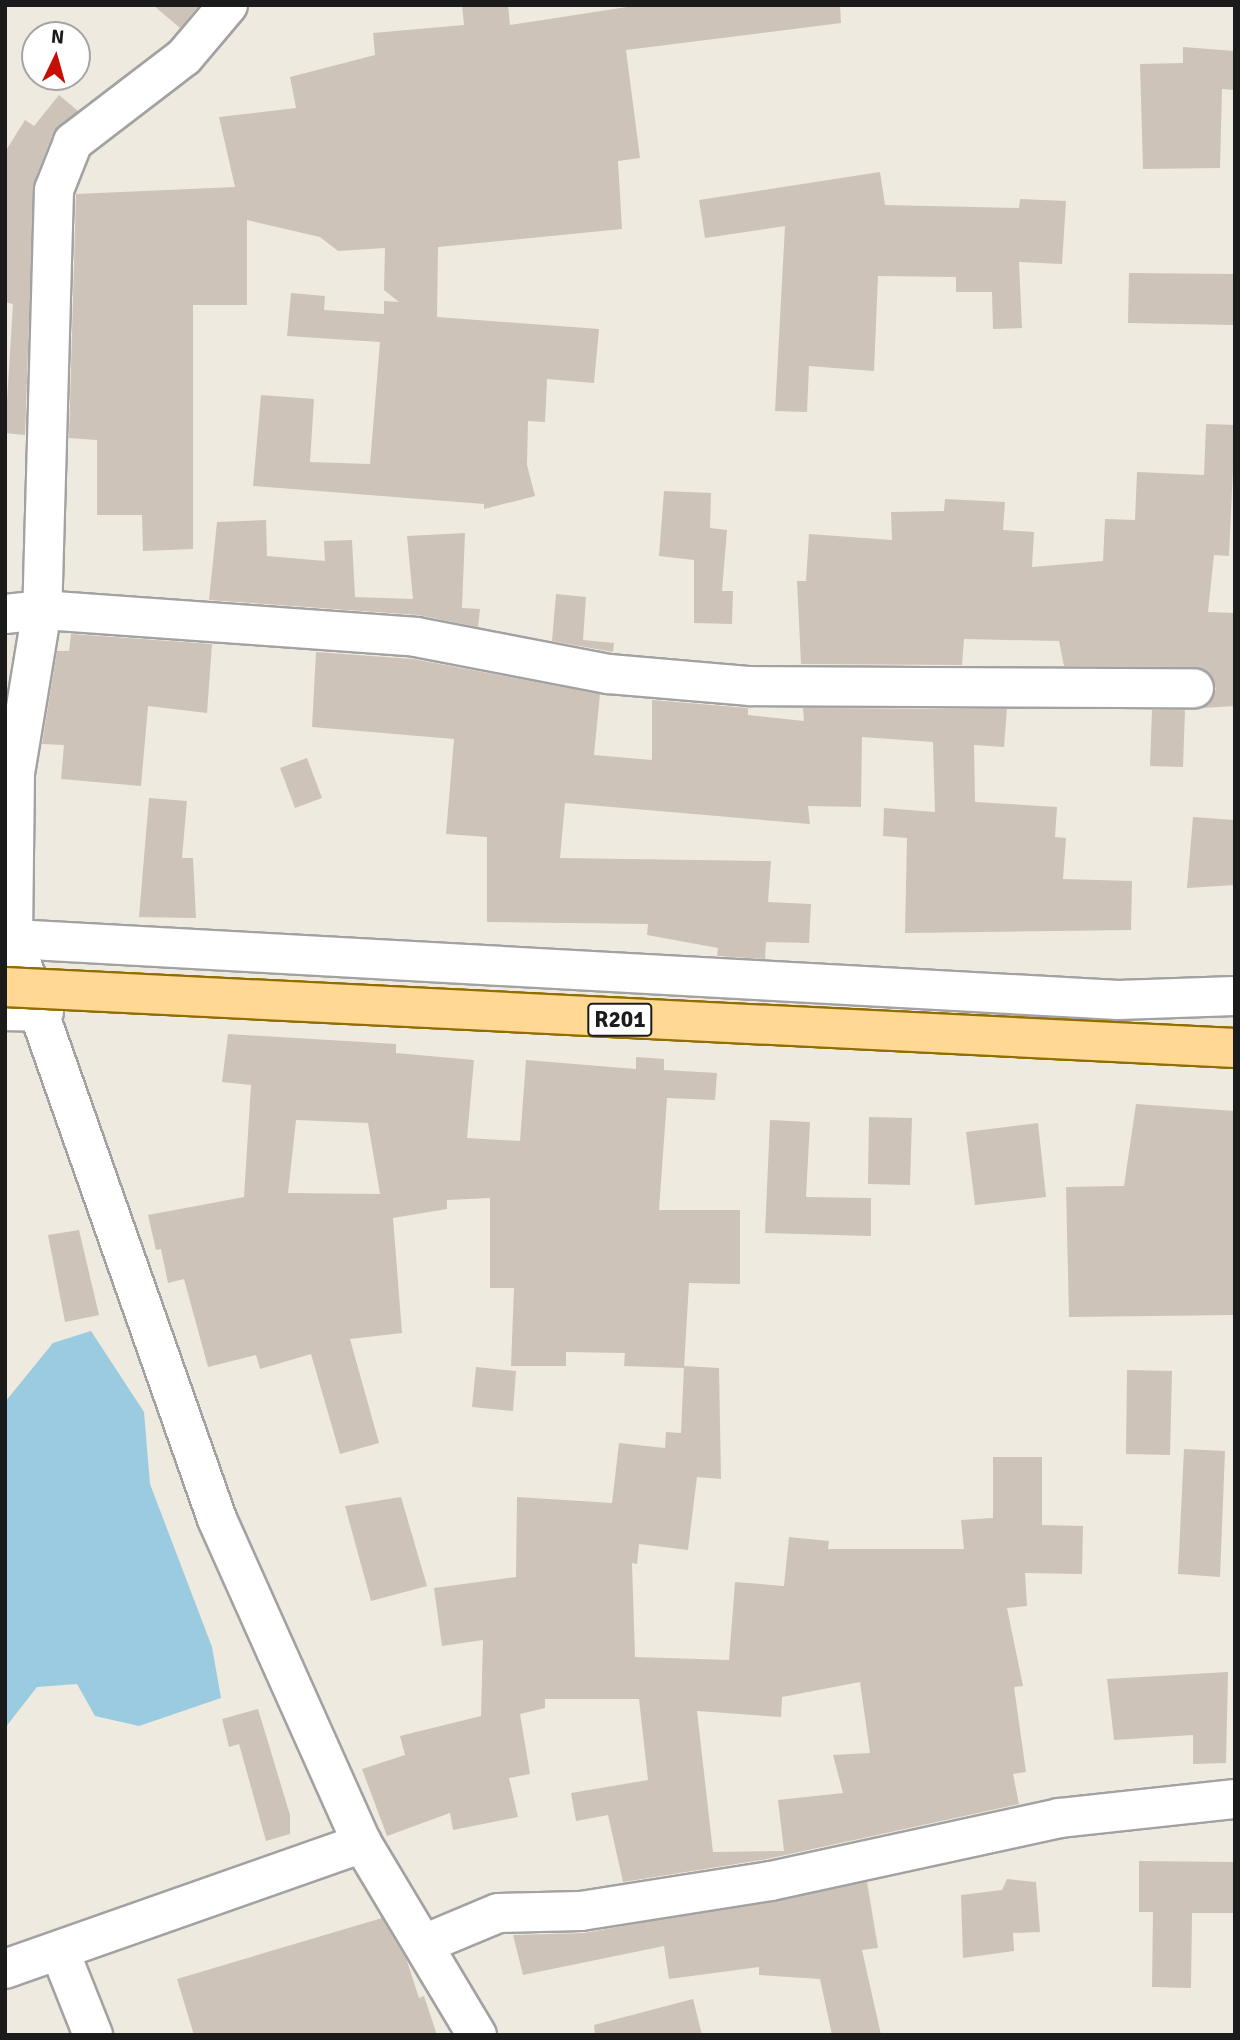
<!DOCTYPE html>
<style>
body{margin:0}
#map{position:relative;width:1240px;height:2040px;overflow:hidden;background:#eeeadf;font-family:Signika,sans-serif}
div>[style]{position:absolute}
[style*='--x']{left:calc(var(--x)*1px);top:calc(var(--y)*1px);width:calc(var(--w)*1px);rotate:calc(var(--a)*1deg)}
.water>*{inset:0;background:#9acbe0}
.building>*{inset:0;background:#cec3b8}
.roads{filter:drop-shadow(2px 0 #a2a2a2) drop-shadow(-2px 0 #a2a2a2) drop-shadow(0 2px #a2a2a2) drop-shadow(0 -2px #a2a2a2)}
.minor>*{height:38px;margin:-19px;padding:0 19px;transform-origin:19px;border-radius:19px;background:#fff}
.bridges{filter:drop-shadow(2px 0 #926d00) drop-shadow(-2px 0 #926d00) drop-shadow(0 2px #926d00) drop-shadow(0 -2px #926d00)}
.major-bridge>*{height:38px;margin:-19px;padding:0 19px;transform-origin:19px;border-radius:19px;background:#ffd993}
span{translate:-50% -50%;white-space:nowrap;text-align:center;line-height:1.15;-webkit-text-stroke:6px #fff;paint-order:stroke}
.shield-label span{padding:2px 5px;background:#fff;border:2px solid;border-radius:5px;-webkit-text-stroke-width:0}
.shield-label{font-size:23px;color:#1b1b1b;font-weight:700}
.frame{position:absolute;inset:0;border:7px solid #1b1b1b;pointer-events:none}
.north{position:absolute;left:21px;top:21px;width:70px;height:70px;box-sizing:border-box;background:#fff;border:2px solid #a4a4a4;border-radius:50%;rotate:5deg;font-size:19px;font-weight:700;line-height:28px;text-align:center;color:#1b1b1b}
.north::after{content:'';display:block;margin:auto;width:24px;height:32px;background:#c60f00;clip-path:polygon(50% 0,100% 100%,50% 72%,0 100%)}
</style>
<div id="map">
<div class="water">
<i style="clip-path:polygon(91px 1331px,144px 1412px,150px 1484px,212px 1647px,221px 1698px,139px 1726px,95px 1716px,77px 1684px,37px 1687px,5px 1728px,5px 1402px,53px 1343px)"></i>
</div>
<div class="building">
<i style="clip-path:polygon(153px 5px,199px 5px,180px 28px)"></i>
<i style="clip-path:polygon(462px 5px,508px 5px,510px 25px,640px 5px,840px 5px,841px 23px,626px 50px,640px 158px,618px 161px,622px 229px,438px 247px,437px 317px,599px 329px,594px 383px,547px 379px,545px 422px,528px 421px,527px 465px,535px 496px,484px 509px,484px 504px,253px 486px,261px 395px,314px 399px,310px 462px,370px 464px,380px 342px,287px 336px,291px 293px,325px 296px,324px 310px,384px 314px,384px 301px,399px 302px,384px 290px,385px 248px,338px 251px,320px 237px,247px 220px,247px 305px,193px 305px,193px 549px,143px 551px,142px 515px,97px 515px,97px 440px,69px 438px,76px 194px,235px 187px,219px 117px,296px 108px,290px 77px,375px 55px,373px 33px,464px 25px)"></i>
<i style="clip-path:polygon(1183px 47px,1235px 51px,1235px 90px,1222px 89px,1220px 168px,1143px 169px,1140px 64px,1183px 63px)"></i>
<i style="clip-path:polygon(59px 95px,78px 111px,53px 133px,34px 182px,25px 435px,5px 433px,13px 304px,5px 302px,5px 152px,25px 120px,34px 126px)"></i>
<i style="clip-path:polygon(880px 172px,885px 205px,1019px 208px,1020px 199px,1066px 201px,1062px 264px,1019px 262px,1022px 328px,993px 329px,992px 292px,956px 292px,956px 277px,878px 276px,874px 371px,809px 366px,807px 412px,775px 411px,785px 226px,705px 238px,699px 200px)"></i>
<i style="clip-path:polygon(1129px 273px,1235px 274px,1235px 325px,1128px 323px)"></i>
<i style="clip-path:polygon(1206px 424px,1235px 425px,1229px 556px,1214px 555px,1208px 612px,1235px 613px,1235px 706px,1202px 708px,1216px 689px,1204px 669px,1064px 666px,1059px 641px,964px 639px,962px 665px,801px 664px,797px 581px,806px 581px,809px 534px,892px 540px,891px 512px,944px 511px,945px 499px,1005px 502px,1003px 530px,1034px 532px,1032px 567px,1103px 561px,1105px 519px,1135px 520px,1137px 472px,1204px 475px)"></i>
<i style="clip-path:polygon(664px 491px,711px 493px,710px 528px,727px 530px,722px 591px,733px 591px,732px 624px,694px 623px,694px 560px,659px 556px)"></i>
<i style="clip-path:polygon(266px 520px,267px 556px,325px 561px,324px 541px,352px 540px,355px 597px,413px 599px,407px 536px,465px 533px,462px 608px,480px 609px,478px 627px,418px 615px,209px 600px,217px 522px)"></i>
<i style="clip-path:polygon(556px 594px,586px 597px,583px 640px,614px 643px,613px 652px,552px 641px)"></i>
<i style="clip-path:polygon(71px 634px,212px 644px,207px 713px,148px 706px,141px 786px,61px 779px,64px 745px,42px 744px,57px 651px,69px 651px)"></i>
<i style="clip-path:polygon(316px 652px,413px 659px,600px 694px,594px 755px,652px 760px,652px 700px,748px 708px,748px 715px,804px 721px,803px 708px,1007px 709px,1004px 747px,974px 745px,975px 802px,1057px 807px,1055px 837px,1066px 838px,1063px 879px,1132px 881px,1131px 930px,905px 933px,907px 838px,883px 836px,884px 808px,935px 812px,933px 742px,862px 737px,861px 807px,808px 806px,810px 824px,565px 803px,560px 858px,771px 861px,768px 902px,811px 904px,809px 943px,766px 942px,765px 959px,717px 956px,718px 948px,647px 935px,648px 924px,487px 922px,487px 837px,446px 834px,454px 739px,312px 727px)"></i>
<i style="clip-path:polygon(1152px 710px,1185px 710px,1183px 767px,1150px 766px)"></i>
<i style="clip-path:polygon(307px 758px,322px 798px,295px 808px,280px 768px)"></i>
<i style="clip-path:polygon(149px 798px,187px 801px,182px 858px,193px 858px,196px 918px,139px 917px)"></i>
<i style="clip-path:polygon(1193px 817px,1235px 820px,1235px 885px,1187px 888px)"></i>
<i style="clip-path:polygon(evenodd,228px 1034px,396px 1044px,396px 1053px,474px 1060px,467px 1138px,520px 1141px,526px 1060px,636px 1069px,636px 1057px,664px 1059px,664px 1070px,717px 1073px,715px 1100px,667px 1098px,659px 1210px,740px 1210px,740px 1284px,689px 1283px,684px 1368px,624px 1366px,625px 1353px,566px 1352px,566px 1366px,511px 1366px,514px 1288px,490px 1288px,490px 1198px,447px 1200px,447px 1209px,393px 1218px,402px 1333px,350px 1339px,379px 1443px,340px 1454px,311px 1354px,260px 1369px,256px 1355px,208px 1367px,184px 1279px,168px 1283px,161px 1249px,156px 1250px,148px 1215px,244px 1197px,251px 1085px,222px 1082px,228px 1034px,296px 1120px,368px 1123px,380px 1194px,288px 1193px,296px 1120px)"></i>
<i style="clip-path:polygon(1136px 1104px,1235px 1111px,1235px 1315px,1069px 1317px,1066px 1187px,1124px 1186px)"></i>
<i style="clip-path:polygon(869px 1117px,912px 1118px,910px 1185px,868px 1184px)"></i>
<i style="clip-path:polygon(770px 1120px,810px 1122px,806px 1197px,871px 1198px,871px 1236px,765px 1233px)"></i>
<i style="clip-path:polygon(1038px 1123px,1046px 1197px,975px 1205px,966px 1132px)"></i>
<i style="clip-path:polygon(79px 1230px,99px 1315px,65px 1322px,48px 1235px)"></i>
<i style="clip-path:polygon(evenodd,684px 1366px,719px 1368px,721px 1479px,697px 1477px,688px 1550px,639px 1544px,637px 1564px,632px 1563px,635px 1657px,729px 1660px,735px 1582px,784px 1586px,789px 1537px,829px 1541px,828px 1549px,964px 1549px,961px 1520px,993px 1518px,993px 1457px,1042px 1457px,1042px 1525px,1083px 1526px,1082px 1574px,1025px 1573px,1027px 1606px,1007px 1608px,1023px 1686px,1014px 1687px,1026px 1772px,1013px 1774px,1019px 1804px,767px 1859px,623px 1882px,608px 1815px,576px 1821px,571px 1793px,648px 1780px,639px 1699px,545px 1699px,545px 1708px,520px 1714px,530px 1774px,509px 1778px,518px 1817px,453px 1830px,450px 1813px,387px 1836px,362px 1769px,405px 1755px,400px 1736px,481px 1716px,483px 1640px,442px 1646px,434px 1588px,516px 1577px,517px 1497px,612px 1503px,619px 1443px,665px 1448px,666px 1432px,681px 1433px,684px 1366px,860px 1682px,870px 1753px,833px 1755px,843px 1793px,778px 1800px,784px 1851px,713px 1852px,697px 1711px,781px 1717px,782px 1697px,860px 1682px)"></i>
<i style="clip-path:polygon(476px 1367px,516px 1371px,513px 1411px,472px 1407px)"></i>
<i style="clip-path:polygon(1127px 1370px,1172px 1371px,1170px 1455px,1126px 1454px)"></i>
<i style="clip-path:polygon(1184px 1449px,1225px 1451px,1220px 1577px,1178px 1574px)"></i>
<i style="clip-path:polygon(401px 1497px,427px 1586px,371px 1601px,345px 1506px)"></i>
<i style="clip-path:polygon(1228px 1672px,1226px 1763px,1193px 1764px,1193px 1735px,1114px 1740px,1107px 1679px)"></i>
<i style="clip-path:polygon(258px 1709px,290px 1815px,290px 1834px,266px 1841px,239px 1744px,229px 1747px,222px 1719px)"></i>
<i style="clip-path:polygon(1139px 1861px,1235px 1862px,1235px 1913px,1192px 1913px,1191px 1988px,1152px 1987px,1153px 1912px,1139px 1912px)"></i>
<i style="clip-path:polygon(1007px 1879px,1036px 1882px,1040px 1932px,1013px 1933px,1014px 1951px,963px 1958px,961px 1895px,1002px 1890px)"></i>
<i style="clip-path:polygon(867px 1882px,878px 1948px,862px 1950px,881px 2035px,832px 2035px,820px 1979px,759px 1975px,759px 1967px,669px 1979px,664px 1946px,523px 1975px,513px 1935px,584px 1933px)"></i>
<i style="clip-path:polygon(382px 1918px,407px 1961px,419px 1998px,424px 1996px,437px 2035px,194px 2035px,177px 1979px)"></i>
<i style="clip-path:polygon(693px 1999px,702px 2035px,595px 2035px,594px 2025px)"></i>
</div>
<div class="roads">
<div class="minor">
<i style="--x:228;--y:5;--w:68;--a:130.2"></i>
<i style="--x:184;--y:57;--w:140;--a:142.6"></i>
<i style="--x:73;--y:142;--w:52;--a:111.6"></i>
<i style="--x:54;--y:190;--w:420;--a:91.6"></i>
<i style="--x:42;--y:610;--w:165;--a:99.4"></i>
<i style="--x:15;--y:773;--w:166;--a:90.7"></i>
<i style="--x:13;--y:939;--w:615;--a:70.62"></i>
<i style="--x:217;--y:1519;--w:355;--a:65.9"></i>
<i style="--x:362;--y:1843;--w:224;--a:59.1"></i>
<i style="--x:5;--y:614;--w:37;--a:-6"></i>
<i style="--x:42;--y:610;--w:375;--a:4.1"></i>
<i style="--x:416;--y:637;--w:197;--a:10.9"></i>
<i style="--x:609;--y:674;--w:142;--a:4.9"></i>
<i style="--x:750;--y:686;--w:444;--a:0.3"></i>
<i style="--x:13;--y:939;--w:1107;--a:3.16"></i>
<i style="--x:1118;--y:1000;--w:117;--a:-2"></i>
<i style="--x:5;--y:1011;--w:39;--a:1"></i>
<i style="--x:424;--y:1944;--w:80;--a:-22.7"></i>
<i style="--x:498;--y:1913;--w:83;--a:-1.4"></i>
<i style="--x:581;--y:1911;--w:192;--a:-9"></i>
<i style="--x:771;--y:1881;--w:295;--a:-12.3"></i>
<i style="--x:1059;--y:1818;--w:177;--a:-6.2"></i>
<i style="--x:60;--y:1952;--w:89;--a:68.3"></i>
<i style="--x:5;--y:1969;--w:379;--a:-19.4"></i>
</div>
</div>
<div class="bridges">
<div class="major-bridge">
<i style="--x:5;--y:987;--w:1232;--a:2.84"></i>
</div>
</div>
<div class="shield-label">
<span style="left:620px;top:1020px">R201</span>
</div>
<div class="frame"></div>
<div class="north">N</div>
</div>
